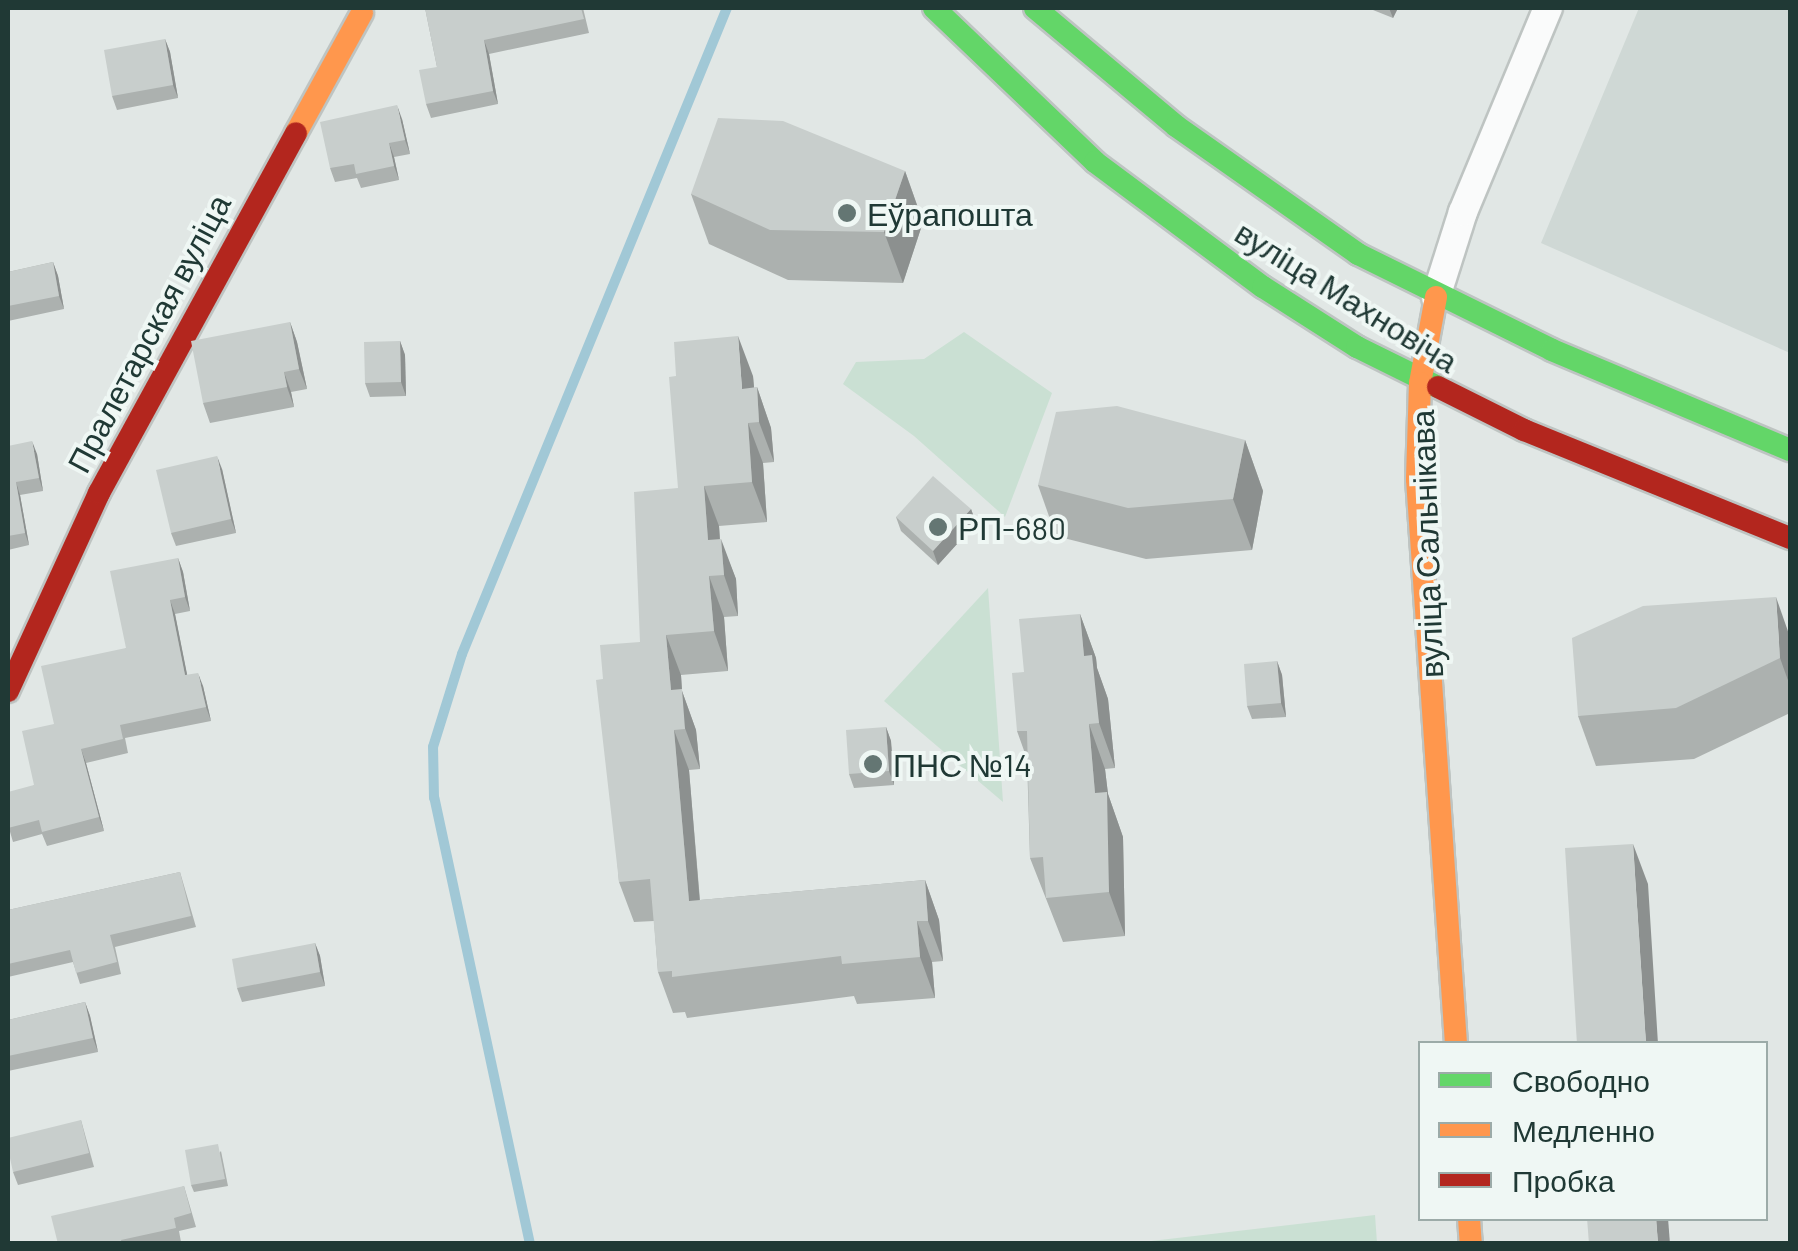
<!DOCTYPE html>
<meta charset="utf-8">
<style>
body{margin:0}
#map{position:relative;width:1798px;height:1251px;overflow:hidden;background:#e1e7e5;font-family:Barlow,sans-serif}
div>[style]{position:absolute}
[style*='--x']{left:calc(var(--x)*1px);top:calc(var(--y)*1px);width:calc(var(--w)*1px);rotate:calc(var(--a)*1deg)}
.built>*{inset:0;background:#cfd8d5}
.green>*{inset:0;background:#cae0d3}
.stream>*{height:10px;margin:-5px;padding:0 5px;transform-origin:5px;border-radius:5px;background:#a1c8d6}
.roads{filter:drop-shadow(2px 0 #bec4c2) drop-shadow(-2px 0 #bec4c2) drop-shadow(0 2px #bec4c2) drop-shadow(0 -2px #bec4c2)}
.street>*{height:28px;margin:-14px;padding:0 14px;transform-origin:14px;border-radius:14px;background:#fafbfb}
.fast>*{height:22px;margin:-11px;padding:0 11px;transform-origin:11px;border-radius:11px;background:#63d668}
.slow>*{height:22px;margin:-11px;padding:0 11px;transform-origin:11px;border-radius:11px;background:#ff974d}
.jam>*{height:22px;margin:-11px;padding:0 11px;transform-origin:11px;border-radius:11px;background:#b3261e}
.wall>*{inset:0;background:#acb1af}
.shaded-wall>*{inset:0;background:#8c908f}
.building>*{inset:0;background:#c8cecc}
.dots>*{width:28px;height:28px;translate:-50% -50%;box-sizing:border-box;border:5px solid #eff7f4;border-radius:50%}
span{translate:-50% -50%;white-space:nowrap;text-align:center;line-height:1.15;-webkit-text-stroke:8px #eff7f4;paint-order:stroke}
.poi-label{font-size:32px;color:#203935}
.left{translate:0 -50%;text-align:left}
.street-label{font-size:32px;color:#203935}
.frame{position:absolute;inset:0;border:10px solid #203935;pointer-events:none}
.legend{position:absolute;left:1418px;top:1041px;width:350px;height:180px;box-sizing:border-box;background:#eff7f4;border:2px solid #9caba8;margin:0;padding:12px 18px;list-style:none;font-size:30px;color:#203935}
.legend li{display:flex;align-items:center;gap:20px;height:50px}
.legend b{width:50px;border:2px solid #9caba8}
</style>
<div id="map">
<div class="built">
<i style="clip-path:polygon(1639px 8px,1790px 8px,1790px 353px,1541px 243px)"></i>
</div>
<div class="green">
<i style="clip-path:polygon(964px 332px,1052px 393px,1005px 517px,914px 436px,843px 384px,856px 362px,924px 359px)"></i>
<i style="clip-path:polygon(988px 588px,1003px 802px,884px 701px)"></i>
<i style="clip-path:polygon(1375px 1215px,1377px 1243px,1134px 1243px)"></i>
</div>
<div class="stream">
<i style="--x:530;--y:1244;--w:456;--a:-102.1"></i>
<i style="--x:434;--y:798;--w:51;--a:-91.1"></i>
<i style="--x:433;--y:747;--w:97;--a:-72.7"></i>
<i style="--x:462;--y:654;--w:698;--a:-67.7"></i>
</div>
<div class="roads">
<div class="street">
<i style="--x:1436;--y:297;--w:89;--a:-72.4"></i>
<i style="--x:1463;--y:212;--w:221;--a:-67.4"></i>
</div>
<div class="fast">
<i style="--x:934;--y:8;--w:223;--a:43.7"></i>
<i style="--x:1095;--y:162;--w:209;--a:36.7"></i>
<i style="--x:1263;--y:287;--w:112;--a:32.6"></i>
<i style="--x:1357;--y:347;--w:90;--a:26.3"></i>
<i style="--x:1035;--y:8;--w:184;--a:39.9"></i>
<i style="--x:1176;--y:126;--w:223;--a:35.1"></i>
<i style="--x:1358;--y:254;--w:216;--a:26.3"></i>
<i style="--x:1552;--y:350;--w:258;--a:22.8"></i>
</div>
<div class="slow">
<i style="--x:296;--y:133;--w:137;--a:-61.2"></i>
<i style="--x:1436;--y:297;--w:87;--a:100.5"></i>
<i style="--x:1420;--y:383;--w:96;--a:91.8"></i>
<i style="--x:1417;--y:479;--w:566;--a:86.05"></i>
<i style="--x:1469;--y:1218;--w:26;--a:86"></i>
</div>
<div class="jam">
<i style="--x:1438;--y:387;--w:96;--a:26.6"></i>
<i style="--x:1524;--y:430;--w:287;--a:22.1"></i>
<i style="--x:8;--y:691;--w:218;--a:-65.3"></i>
<i style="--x:99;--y:493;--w:410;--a:-61.3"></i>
</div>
</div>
<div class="wall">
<i style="clip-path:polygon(425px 8px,583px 8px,589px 33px,489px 54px,498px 104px,431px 118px,426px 104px,437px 67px)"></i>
<i style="clip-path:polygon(1368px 8px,1398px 8px,1393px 18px)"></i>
<i style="clip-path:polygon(165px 39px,170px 52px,178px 98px,117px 110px,112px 96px)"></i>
<i style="clip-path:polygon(402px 119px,410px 154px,394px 157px,399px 180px,361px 188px,357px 178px,335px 182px,330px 168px)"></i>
<i style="clip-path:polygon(905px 171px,923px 222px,903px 283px,788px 280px,709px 244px,691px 194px)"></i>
<i style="clip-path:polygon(53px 262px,58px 276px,64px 309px,8px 321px,8px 272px)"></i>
<i style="clip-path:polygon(290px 322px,297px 342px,307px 389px,291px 392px,294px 407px,210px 423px,203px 403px)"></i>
<i style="clip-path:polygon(400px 341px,405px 355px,406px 396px,370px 397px,365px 383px)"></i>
<i style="clip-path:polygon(753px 376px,754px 388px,757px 387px,771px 428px,774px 462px,763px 463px,767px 522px,719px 526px,720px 539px,736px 579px,738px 616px,724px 617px,728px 671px,681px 675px,682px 691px,696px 730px,700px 769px,689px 770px,700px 900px,925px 880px,939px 920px,943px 961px,932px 962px,935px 998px,857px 1004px,854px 996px,687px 1018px,685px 1012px,673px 1013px,658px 972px,654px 921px,634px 922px,619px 882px,603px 679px,640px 642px,678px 488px)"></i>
<i style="clip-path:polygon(1245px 440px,1263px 491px,1252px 550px,1146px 559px,1056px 536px,1038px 485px)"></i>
<i style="clip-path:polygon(8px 446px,37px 454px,43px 491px,20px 495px,29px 545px,8px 550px)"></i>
<i style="clip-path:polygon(222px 469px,236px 533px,176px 546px,171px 533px)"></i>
<i style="clip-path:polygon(971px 509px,976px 523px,938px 565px,901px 531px,896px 517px)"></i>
<i style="clip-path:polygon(178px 558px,183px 572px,190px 611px,175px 614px,187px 675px,203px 686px,211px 721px,125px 738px,128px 753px,86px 763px,104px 831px,47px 846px,42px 834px,13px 842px,8px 825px,34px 785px,54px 724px,126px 648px)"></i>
<i style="clip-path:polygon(1080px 614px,1096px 658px,1097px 668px,1108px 699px,1115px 768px,1105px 769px,1108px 794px,1123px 837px,1125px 936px,1063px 942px,1030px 858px,1027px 759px,1017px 731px)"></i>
<i style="clip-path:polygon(1790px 637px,1790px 713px,1694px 759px,1596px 766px,1578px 716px)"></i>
<i style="clip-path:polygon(1277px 661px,1282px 675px,1286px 717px,1252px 719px,1247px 706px)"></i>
<i style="clip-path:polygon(886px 727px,891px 741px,894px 785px,854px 788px,849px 774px)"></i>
<i style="clip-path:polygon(180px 872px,196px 927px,115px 947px,121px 974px,80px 984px,73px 962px,8px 977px,8px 910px)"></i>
<i style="clip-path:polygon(315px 943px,320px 956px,325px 986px,242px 1002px,237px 988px)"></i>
<i style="clip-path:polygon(85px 1002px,90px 1016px,98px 1052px,8px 1071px,8px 1020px)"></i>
<i style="clip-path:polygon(81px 1120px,94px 1167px,18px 1185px,13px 1172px)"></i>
<i style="clip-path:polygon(221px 1151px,228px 1186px,194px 1192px,191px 1185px)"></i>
<i style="clip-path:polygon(184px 1186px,196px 1227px,179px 1231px,181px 1242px,172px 1244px,58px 1244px)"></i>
</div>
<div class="shaded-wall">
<i style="clip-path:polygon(1389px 8px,1398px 8px,1393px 18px)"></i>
<i style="clip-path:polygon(165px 39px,170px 52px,178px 98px,173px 85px)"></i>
<i style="clip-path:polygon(484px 40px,489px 54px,498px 104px,493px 91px)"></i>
<i style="clip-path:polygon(397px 105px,402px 119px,410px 154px,405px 140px)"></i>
<i style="clip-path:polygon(389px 143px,394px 157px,399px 180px,394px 166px)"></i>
<i style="clip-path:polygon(905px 171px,923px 222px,903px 283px,884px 232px)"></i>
<i style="clip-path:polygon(53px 262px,58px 276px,64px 309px,59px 296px)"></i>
<i style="clip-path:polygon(290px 322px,297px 342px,307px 389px,299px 369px)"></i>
<i style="clip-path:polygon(738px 336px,753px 376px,757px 422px,742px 389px)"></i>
<i style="clip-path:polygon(400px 341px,405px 355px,406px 396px,401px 382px)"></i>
<i style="clip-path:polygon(284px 372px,291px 392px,294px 407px,287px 387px)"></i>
<i style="clip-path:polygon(757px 387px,771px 428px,774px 462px,759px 422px)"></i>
<i style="clip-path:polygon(748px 423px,763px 463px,767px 522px,752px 482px)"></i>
<i style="clip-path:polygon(1245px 440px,1263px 491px,1252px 550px,1233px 499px)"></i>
<i style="clip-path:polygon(32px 441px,37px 454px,43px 491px,39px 478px)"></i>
<i style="clip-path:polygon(217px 456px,222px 469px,236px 533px,231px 519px)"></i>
<i style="clip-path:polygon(16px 482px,20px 495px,29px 545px,25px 533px)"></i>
<i style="clip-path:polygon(704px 486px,719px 526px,722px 575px,708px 540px)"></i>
<i style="clip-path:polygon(971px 509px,976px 523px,938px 565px,933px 551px)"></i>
<i style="clip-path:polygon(721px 539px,736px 579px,738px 616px,724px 575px)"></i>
<i style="clip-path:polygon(178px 558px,183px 572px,190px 611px,185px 597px)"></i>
<i style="clip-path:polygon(709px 576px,724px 617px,728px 671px,714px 631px)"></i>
<i style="clip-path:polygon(1776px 597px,1790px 637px,1790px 686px,1780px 658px)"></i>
<i style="clip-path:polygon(170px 600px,175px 614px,190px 689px,185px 675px)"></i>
<i style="clip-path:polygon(1080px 614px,1096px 658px,1097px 668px,1108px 699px,1115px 768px,1099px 723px,1084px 656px)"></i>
<i style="clip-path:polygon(666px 635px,681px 675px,682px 691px,696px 730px,700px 769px,671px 690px)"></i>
<i style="clip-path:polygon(1277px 661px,1282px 675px,1286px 717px,1281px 703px)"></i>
<i style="clip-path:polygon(198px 673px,203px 686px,211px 721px,206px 707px)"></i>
<i style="clip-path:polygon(1089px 724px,1105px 769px,1108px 794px,1123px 837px,1125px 936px,1109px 892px,1095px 793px)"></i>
<i style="clip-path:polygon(886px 727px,891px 741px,894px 785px,889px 771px)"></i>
<i style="clip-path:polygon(674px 730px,689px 770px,703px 941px,689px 901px)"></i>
<i style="clip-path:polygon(81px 749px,86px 763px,104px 831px,99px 817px)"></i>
<i style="clip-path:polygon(1633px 844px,1648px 884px,1658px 1044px,1646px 1044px)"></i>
<i style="clip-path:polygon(925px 880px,939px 920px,943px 961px,928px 921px)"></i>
<i style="clip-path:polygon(917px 921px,932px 962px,935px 998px,920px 957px)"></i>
<i style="clip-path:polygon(315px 943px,320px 956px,325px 986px,320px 972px)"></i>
<i style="clip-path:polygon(85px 1002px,90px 1016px,98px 1052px,93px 1038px)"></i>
<i style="clip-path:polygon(1656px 1218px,1668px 1218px,1670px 1244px,1658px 1244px)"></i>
</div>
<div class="building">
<i style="clip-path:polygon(425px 8px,581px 8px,584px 19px,484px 40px,493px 91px,426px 104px,419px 70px,437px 67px)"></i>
<i style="clip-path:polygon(165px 39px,173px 85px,112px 96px,104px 50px)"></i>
<i style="clip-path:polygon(397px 105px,405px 140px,389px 143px,394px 166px,356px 174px,354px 164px,330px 168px,320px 122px)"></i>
<i style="clip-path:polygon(718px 118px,783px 121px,905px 171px,884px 232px,770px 230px,691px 194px)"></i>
<i style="clip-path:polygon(53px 262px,59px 296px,8px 306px,8px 272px)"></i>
<i style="clip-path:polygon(290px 322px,299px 369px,284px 372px,287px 387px,203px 403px,191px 341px)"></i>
<i style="clip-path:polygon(738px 336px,742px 389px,757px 387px,759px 422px,748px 423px,752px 482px,704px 486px,708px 540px,721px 539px,724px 575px,709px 576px,714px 631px,666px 635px,671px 690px,682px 689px,685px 729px,674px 730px,689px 901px,925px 880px,928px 921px,917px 921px,920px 957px,842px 964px,841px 956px,672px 977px,672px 971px,658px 972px,650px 879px,619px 882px,596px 680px,603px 679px,600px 645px,640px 642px,634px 492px,678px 488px,669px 377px,676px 376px,674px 342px)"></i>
<i style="clip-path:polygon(400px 341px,401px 382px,365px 383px,364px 342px)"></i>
<i style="clip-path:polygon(1117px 406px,1245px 440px,1233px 499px,1128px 508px,1038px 485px,1056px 412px)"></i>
<i style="clip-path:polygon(32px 441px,39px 478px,16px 482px,25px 533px,8px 536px,8px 446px)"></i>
<i style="clip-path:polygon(217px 456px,231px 519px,171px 533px,156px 470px)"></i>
<i style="clip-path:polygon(933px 476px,971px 509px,933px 551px,896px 517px)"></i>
<i style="clip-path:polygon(178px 558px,185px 597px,170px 600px,185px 675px,198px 673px,206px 707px,120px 725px,123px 739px,81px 749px,99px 817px,42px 832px,39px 820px,8px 828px,8px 792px,34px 785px,22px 731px,54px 724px,41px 666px,126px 648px,110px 571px)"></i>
<i style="clip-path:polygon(1776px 597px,1780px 658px,1676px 708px,1578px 716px,1572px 638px,1643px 606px)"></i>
<i style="clip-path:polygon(1080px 614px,1084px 656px,1092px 655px,1099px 723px,1089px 724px,1095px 793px,1107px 792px,1109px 892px,1046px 898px,1043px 857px,1030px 858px,1027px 731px,1017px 731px,1012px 673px,1024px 672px,1019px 619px)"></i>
<i style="clip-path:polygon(1277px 661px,1281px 703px,1247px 706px,1244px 664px)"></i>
<i style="clip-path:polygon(886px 727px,889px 771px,849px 774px,846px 730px)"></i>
<i style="clip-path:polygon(1633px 844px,1646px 1044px,1577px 1044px,1565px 848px)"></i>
<i style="clip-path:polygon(180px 872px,191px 916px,110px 935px,117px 962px,76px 973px,70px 950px,8px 964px,8px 910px)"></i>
<i style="clip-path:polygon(315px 943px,320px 972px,237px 988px,232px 959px)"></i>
<i style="clip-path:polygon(85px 1002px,93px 1038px,8px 1056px,8px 1020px)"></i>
<i style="clip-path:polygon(81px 1120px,89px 1153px,13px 1172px,8px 1149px,8px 1138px)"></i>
<i style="clip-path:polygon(218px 1144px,225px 1179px,191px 1185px,185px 1150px)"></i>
<i style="clip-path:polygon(184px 1186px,191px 1213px,174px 1218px,176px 1228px,121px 1240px,122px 1244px,58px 1244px,51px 1216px)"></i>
<i style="clip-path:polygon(1587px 1218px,1656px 1218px,1658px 1244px,1589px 1244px)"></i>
</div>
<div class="dots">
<i style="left:847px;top:213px;background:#647673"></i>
<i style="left:938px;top:527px;background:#647673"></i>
<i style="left:873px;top:764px;background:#647673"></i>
</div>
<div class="poi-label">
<span class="left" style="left:867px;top:213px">Еўрапошта</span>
<span class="left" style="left:958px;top:527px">РП-680</span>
<span class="left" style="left:893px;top:764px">ПНС №14</span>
</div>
<div class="street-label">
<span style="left:1347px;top:296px;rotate:32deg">вуліца Махновіча</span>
<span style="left:148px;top:333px;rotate:-62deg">Пралетарская вуліца</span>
<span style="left:1426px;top:544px;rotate:-92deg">вуліца Сальнікава</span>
</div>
<div class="frame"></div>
<ul class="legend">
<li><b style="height:12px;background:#63d668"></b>Свободно</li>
<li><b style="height:12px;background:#ff974d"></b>Медленно</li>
<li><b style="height:12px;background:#b3261e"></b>Пробка</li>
</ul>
</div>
